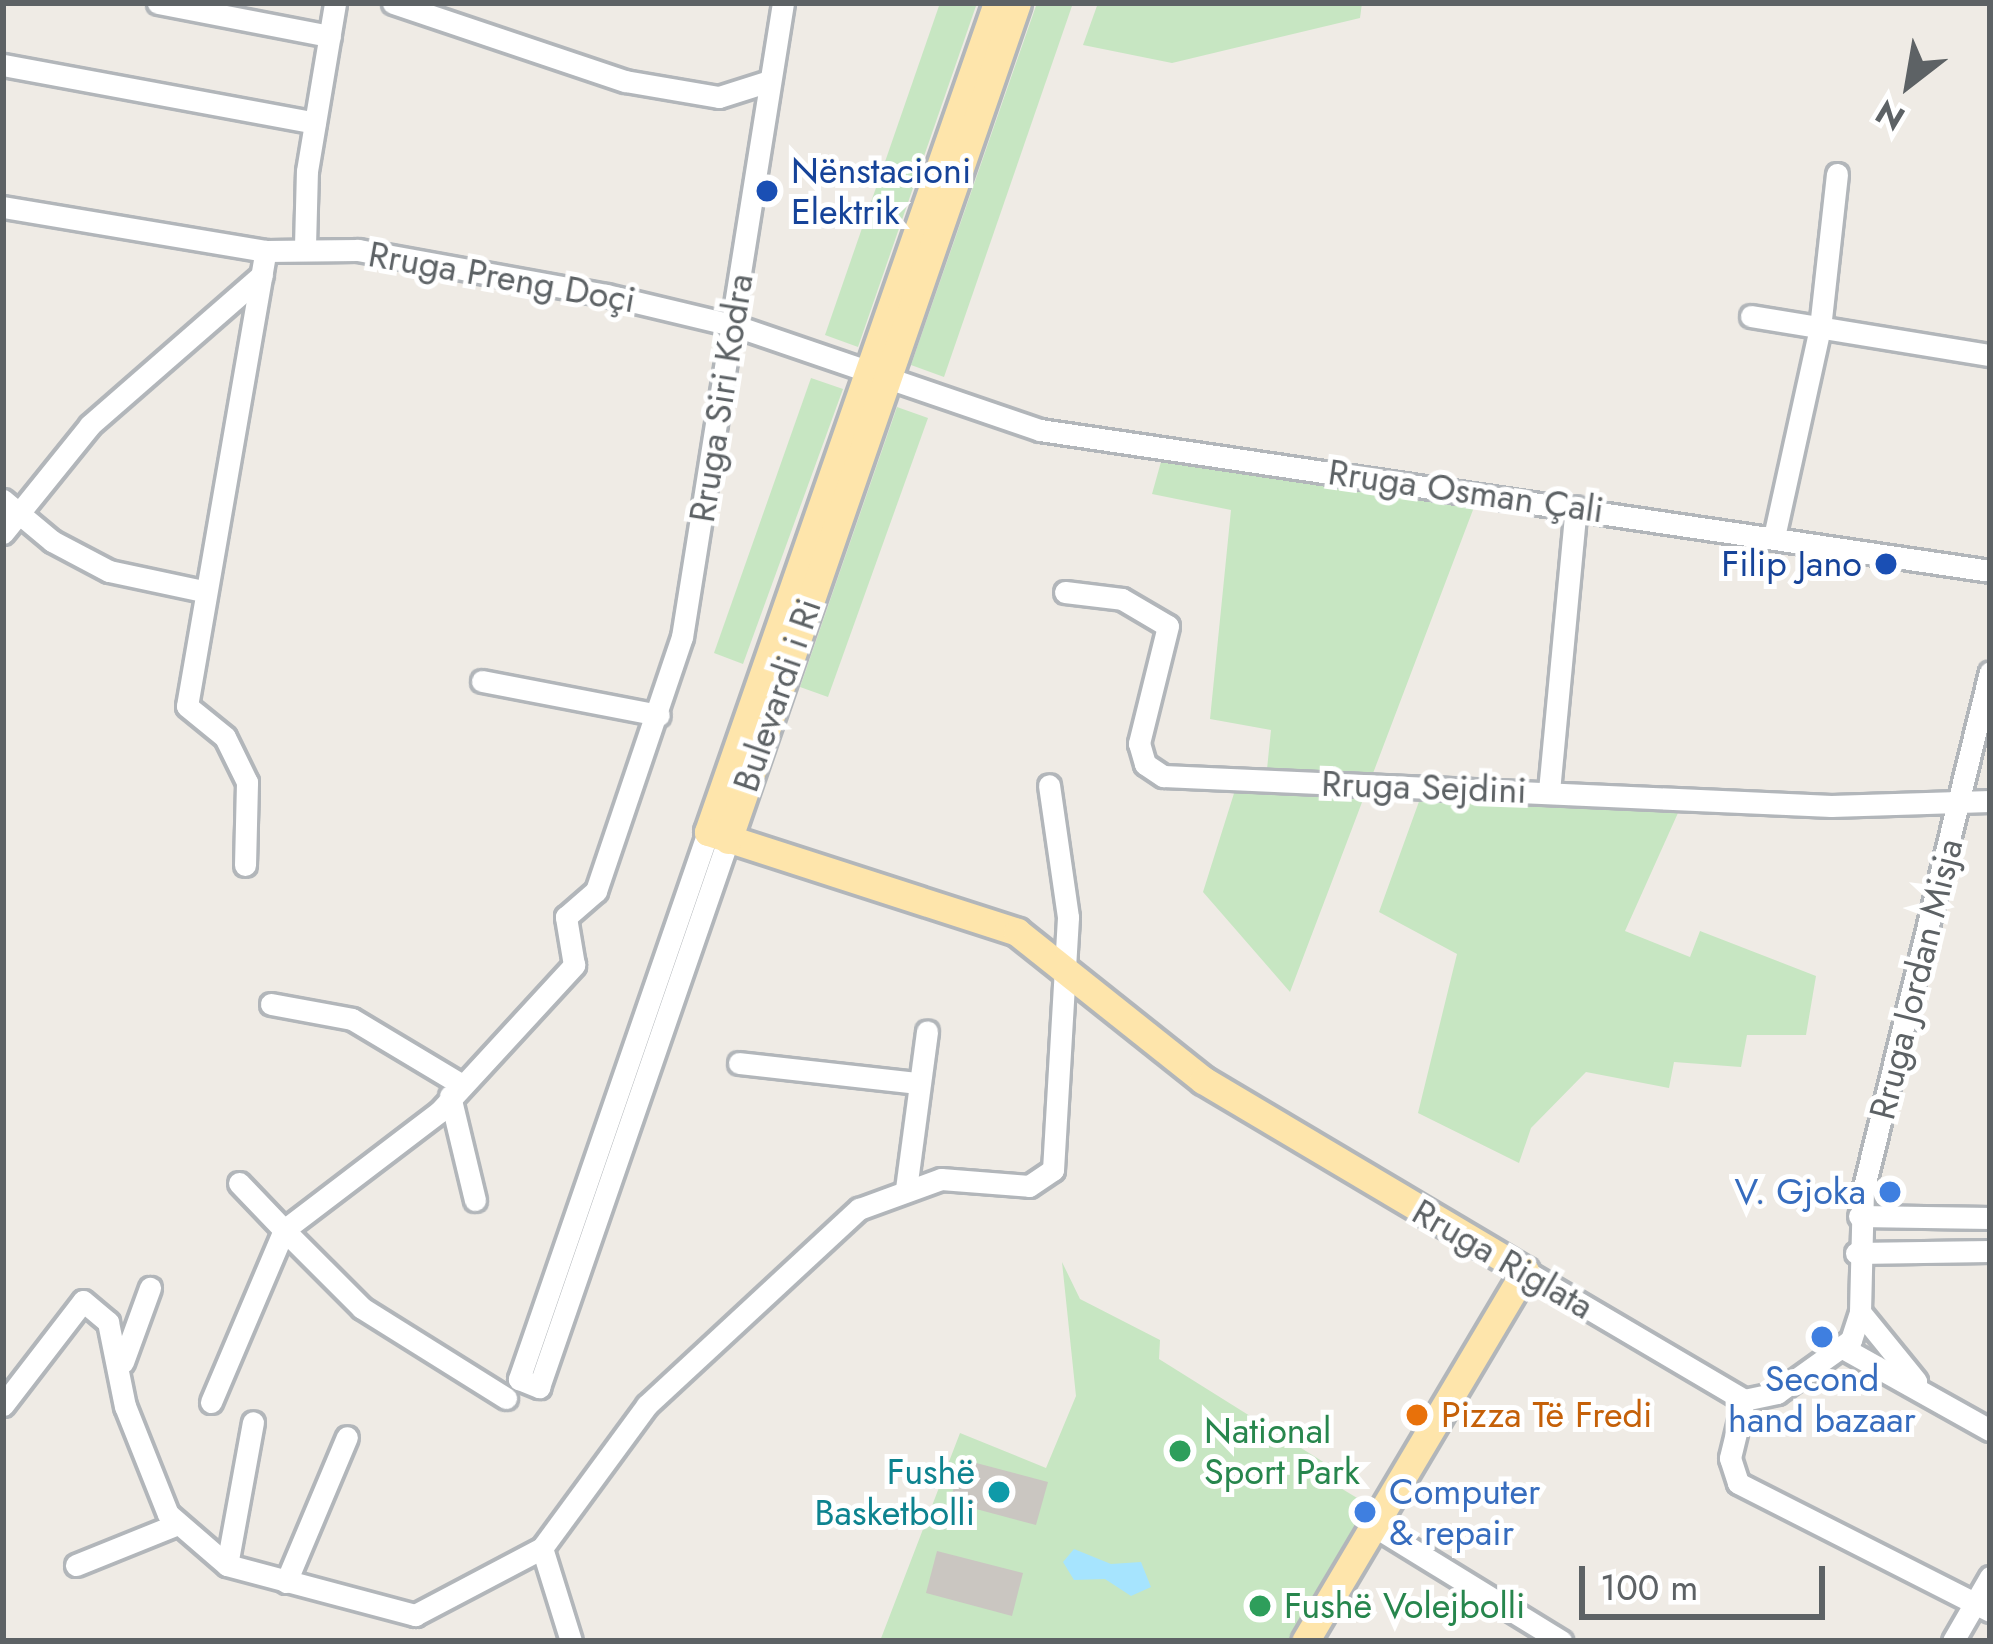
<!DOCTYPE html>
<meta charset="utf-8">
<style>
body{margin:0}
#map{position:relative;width:1993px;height:1644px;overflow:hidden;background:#efebe5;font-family:Jost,sans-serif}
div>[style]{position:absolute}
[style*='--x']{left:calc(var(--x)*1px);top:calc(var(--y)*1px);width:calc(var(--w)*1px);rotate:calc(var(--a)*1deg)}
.green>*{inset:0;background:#c7e6c2}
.water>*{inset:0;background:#a6e4fe}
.building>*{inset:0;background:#cac6c1}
.roads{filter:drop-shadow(3px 0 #b2b6ba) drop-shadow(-3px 0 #b2b6ba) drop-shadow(0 3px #b2b6ba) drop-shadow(0 -3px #b2b6ba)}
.minor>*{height:21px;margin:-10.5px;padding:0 10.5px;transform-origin:10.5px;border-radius:10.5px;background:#fff}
.major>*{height:27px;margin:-13.5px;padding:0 13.5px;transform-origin:13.5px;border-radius:13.5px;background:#fee5ab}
.dots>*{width:33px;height:33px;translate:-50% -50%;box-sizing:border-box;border:6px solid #fff;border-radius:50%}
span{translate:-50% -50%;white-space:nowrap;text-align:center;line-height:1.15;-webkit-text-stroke:10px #fff;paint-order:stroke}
.transit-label{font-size:36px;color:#164399}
.left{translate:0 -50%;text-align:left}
.right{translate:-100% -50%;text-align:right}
.street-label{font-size:36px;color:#5d6265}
.shop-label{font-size:36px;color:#366cbe}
.food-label{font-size:36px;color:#c56008}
.leisure-label{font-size:36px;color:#27864d}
.culture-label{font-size:36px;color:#0d838f}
.frame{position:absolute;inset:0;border:6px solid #5d6265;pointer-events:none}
.north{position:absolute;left:1849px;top:24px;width:120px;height:120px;-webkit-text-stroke:9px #fff;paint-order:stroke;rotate:211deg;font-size:33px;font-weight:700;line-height:48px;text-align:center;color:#5d6265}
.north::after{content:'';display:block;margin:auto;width:42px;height:54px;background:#5d6265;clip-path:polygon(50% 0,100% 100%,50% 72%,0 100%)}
.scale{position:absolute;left:1579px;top:1566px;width:246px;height:54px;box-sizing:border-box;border:6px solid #5d6265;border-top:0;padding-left:15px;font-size:36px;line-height:42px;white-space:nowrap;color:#5d6265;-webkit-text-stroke:9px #fff;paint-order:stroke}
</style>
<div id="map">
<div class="green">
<i style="clip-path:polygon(940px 3px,977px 3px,858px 347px,825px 335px)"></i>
<i style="clip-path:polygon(1037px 3px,1073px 3px,944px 377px,911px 365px)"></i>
<i style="clip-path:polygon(1098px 3px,1362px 3px,1360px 18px,1172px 63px,1083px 45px)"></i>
<i style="clip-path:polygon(811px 378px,843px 389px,743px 664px,714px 653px)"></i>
<i style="clip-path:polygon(897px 407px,928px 418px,828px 697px,800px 687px)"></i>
<i style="clip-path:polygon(1164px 451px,1479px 494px,1290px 992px,1203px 892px,1236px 787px,1265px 789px,1271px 730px,1210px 719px,1231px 510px,1152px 494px)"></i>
<i style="clip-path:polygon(1421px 796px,1682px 804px,1625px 931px,1690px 957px,1700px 931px,1816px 976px,1806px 1035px,1747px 1035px,1741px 1067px,1674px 1062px,1669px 1088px,1586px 1072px,1531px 1128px,1519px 1163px,1418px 1113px,1457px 954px,1379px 912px)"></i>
<i style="clip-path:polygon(1062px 1262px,1080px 1299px,1160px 1340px,1159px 1359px,1344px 1475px,1339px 1487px,1367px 1504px,1290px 1641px,880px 1641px,960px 1433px,1046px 1468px,1076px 1396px)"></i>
</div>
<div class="water">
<i style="clip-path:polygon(1074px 1549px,1111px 1564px,1141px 1562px,1151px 1587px,1131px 1596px,1105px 1579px,1074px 1580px,1063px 1562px)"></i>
</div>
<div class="building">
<i style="clip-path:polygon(961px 1459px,1048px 1482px,1036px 1525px,950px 1502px)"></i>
<i style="clip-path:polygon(937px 1551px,1023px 1573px,1012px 1616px,926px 1593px)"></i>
</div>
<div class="roads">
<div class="minor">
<i style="--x:158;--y:3;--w:175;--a:10.9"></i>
<i style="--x:393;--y:3;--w:245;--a:18.6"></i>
<i style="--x:625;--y:81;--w:95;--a:9.7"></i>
<i style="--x:719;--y:97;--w:52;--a:-17.7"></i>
<i style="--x:3;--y:65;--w:317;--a:10.5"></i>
<i style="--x:3;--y:207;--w:267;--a:9.5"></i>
<i style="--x:266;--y:251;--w:92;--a:-0.6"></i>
<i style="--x:358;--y:250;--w:252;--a:10.3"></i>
<i style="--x:606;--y:295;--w:134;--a:13.4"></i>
<i style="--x:736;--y:326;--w:321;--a:18.9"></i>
<i style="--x:1040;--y:430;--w:960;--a:8.44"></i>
<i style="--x:305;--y:246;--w:75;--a:-88.5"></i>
<i style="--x:307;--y:171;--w:170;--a:-80.5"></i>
<i style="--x:1751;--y:316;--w:242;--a:9.3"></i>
<i style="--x:3;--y:500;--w:64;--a:39.9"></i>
<i style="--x:52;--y:541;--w:64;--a:27.8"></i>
<i style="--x:109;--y:571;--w:96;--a:12"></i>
<i style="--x:3;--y:533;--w:139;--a:-51.1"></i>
<i style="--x:90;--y:425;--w:228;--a:-41.1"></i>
<i style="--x:1774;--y:537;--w:214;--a:-77.6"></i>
<i style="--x:1820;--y:328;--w:155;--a:-83.7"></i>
<i style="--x:1065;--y:592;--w:57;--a:7"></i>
<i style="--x:1122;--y:599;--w:53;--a:30.4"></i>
<i style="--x:1168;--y:626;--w:121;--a:103.9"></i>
<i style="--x:1139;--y:743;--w:22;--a:74"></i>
<i style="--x:1145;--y:764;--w:22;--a:34"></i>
<i style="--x:1163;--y:776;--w:669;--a:2.57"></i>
<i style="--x:1831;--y:806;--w:159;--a:-1.8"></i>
<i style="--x:482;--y:681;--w:180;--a:10.9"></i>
<i style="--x:1549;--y:791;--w:285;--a:-84.6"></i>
<i style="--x:708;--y:832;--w:579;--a:109.06"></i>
<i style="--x:519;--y:1379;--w:22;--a:22"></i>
<i style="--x:539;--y:1387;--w:579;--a:-70.94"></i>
<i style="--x:245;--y:865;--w:83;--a:-88.6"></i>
<i style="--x:247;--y:782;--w:50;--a:-116.1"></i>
<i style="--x:225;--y:737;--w:49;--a:-140.8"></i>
<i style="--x:187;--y:706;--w:462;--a:-80.2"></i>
<i style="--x:271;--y:1004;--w:82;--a:10.5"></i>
<i style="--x:352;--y:1019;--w:125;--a:30.9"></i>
<i style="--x:739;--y:1063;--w:179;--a:6.4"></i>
<i style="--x:450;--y:1096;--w:107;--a:76.5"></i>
<i style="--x:906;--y:1189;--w:159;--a:-82.4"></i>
<i style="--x:1859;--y:1216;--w:131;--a:0.9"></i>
<i style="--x:1856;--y:1253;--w:134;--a:-0.9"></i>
<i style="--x:1525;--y:1271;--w:254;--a:30.5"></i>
<i style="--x:1744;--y:1400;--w:34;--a:-12"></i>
<i style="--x:1777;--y:1393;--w:91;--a:-35.6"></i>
<i style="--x:1851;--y:1340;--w:29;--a:-72"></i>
<i style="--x:1860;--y:1312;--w:121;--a:-88.6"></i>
<i style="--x:1863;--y:1191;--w:534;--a:-76.25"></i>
<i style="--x:1860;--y:1312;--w:89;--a:50.9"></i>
<i style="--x:1843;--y:1348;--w:168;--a:29.2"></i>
<i style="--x:123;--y:1362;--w:79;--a:-70"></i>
<i style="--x:506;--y:1398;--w:170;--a:-148"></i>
<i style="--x:362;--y:1308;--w:110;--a:-135"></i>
<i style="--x:284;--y:1230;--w:195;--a:-37.3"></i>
<i style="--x:439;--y:1112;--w:200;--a:-47.4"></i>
<i style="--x:574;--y:965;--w:49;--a:-99.5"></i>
<i style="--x:566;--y:917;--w:40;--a:-41"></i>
<i style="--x:596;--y:891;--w:268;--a:-71.3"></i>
<i style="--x:682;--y:637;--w:642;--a:-80.95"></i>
<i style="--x:1744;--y:1400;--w:60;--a:103.6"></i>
<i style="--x:1730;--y:1458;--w:26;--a:72"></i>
<i style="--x:1738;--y:1483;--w:283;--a:26.9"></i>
<i style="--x:211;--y:1402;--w:187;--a:-67"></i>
<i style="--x:284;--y:1230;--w:65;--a:-133.8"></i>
<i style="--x:3;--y:1405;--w:131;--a:-52.4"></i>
<i style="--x:83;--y:1301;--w:33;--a:40"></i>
<i style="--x:108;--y:1322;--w:86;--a:78.6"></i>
<i style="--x:125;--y:1406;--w:116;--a:68.3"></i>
<i style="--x:168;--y:1514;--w:78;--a:40.8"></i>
<i style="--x:227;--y:1565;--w:195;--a:14.9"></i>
<i style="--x:415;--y:1615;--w:144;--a:-27.8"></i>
<i style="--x:1374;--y:1526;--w:220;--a:31.6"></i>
<i style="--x:76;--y:1565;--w:107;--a:-22"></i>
<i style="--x:227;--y:1565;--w:145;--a:-79.7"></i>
<i style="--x:286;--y:1582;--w:157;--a:-67.2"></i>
<i style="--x:571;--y:1641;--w:97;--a:-107.3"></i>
<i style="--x:542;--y:1548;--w:177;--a:-53.7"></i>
<i style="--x:647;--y:1405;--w:289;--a:-42.8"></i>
<i style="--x:859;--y:1209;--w:87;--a:-20.1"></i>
<i style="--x:941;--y:1179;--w:88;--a:4.5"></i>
<i style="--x:1029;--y:1186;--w:29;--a:-34"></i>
<i style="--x:1053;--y:1170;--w:253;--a:-86.6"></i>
<i style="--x:1068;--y:917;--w:133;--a:-98.2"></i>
<i style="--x:1953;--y:1641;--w:74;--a:-60"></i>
</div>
<div class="major">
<i style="--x:997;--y:3;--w:878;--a:109.22"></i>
<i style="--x:708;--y:832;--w:325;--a:17.9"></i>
<i style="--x:1017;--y:932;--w:238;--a:38.5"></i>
<i style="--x:1203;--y:1080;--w:374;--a:30.7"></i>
<i style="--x:1525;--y:1271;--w:430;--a:120.7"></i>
<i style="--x:728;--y:840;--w:885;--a:-70.95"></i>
</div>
</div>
<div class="dots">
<i style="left:767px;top:191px;background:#1a4fb4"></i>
<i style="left:1886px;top:564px;background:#1a4fb4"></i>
<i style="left:1890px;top:1192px;background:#3f7fe0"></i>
<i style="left:1822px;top:1337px;background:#3f7fe0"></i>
<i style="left:1417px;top:1415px;background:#e8710a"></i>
<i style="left:1180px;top:1451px;background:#2e9e5b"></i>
<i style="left:999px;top:1492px;background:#0f9aa8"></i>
<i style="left:1365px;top:1512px;background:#3f7fe0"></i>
<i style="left:1260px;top:1606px;background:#2e9e5b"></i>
</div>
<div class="transit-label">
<span class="left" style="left:791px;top:191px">Nënstacioni<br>Elektrik</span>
<span class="right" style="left:1862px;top:564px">Filip Jano</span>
</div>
<div class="street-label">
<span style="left:502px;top:277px;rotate:10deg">Rruga Preng Doçi</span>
<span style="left:721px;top:398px;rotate:-81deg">Rruga Siri Kodra</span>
<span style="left:1466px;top:491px;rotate:8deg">Rruga Osman Çali</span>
<span style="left:777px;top:695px;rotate:-71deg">Bulevardi i Ri</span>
<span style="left:1424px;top:787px;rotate:2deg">Rruga Sejdini</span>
<span style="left:1916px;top:979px;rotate:-76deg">Rruga Jordan Misja</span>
<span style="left:1503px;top:1259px;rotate:30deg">Rruga Riglata</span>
</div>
<div class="shop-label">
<span class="right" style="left:1866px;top:1192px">V. Gjoka</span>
<span style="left:1822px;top:1399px">Second<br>hand bazaar</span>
<span class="left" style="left:1389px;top:1512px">Computer<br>&amp; repair</span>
</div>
<div class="food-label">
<span class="left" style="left:1441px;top:1415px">Pizza Të Fredi</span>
</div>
<div class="leisure-label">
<span class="left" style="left:1204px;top:1451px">National<br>Sport Park</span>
<span class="left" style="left:1284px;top:1606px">Fushë Volejbolli</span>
</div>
<div class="culture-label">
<span class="right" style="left:975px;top:1492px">Fushë<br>Basketbolli</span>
</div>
<div class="frame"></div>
<div class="north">N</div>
<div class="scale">100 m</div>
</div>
